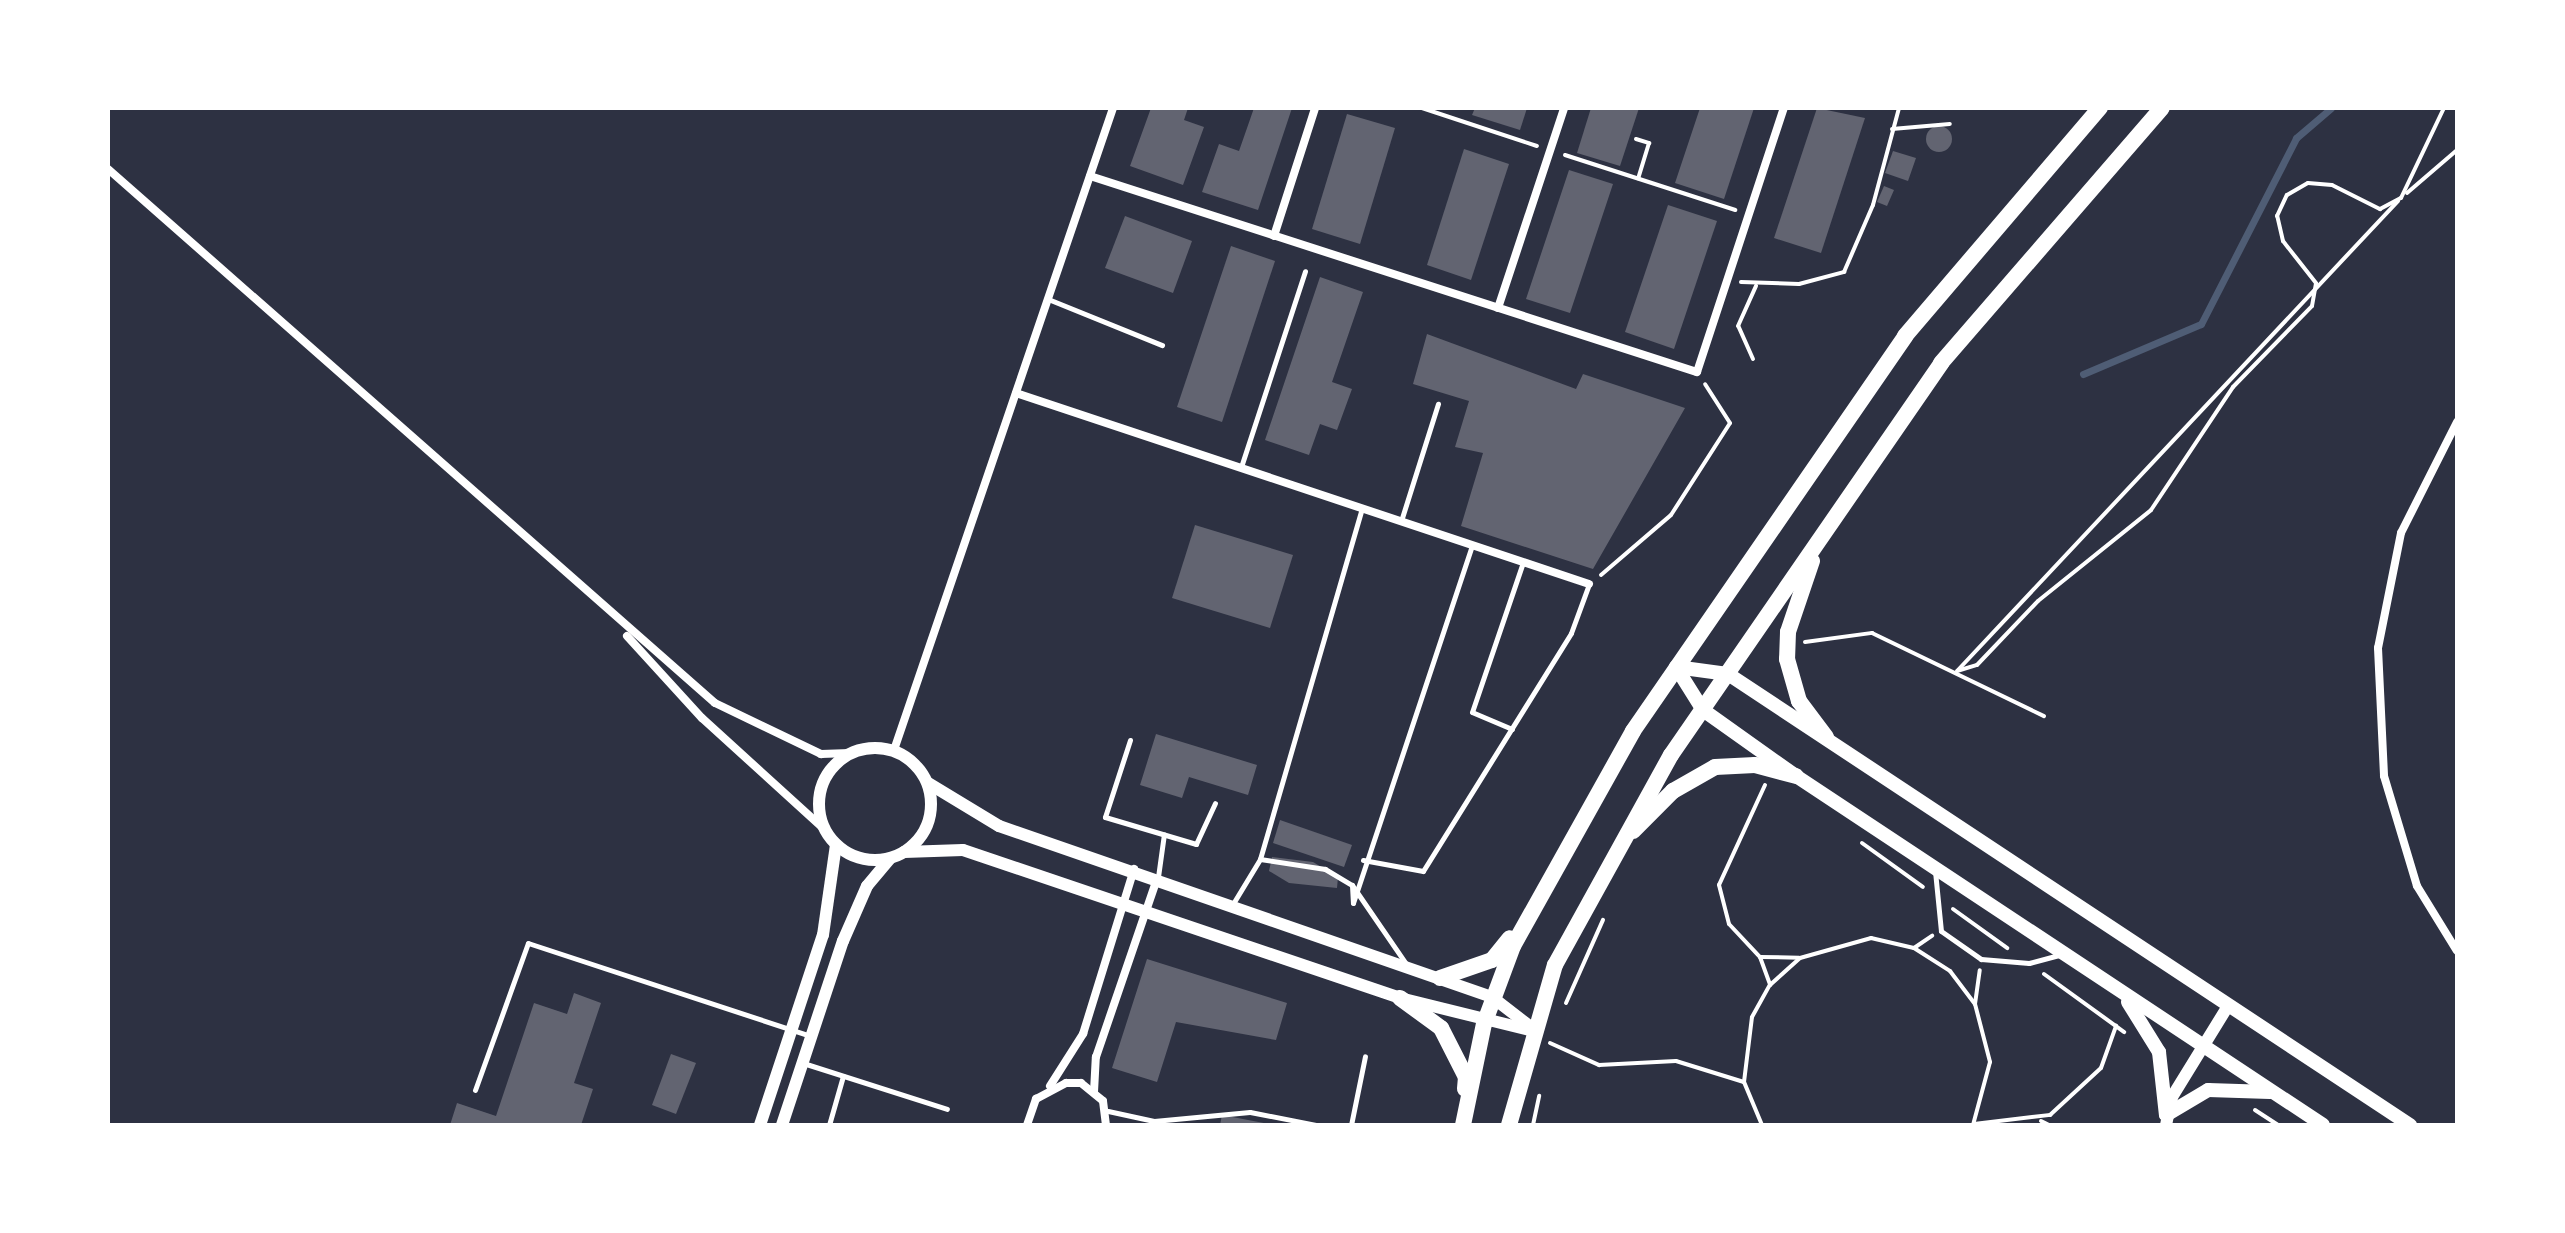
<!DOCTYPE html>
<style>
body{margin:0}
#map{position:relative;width:2565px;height:1233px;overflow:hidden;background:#2d3142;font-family:Karla,sans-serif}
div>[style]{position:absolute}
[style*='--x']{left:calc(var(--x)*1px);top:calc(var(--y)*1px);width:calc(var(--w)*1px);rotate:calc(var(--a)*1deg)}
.stream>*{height:7px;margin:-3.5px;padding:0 3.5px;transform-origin:3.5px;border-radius:3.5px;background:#4f5d75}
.building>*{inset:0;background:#626471}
.round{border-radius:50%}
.path>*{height:4px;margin:-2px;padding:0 2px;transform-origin:2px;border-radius:2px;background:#fff}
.service>*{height:5px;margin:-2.5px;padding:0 2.5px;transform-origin:2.5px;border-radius:2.5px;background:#fff}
.minor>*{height:8px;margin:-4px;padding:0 4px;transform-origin:4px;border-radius:4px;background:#fff}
.tertiary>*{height:12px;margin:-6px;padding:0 6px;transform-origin:6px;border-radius:6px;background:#fff}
.tertiary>.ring{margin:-6px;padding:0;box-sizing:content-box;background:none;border:12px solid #fff;border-radius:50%}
.secondary>*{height:14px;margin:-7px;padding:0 7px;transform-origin:7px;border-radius:7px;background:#fff}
.trunk>*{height:16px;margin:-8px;padding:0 8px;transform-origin:8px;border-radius:8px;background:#fff}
span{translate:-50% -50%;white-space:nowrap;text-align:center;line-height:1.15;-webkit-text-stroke:6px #fff;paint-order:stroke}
.frame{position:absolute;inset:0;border:110px solid #fff;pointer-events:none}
</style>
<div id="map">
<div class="stream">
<i style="--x:2083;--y:374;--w:128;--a:-23"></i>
<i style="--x:2201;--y:324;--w:209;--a:-62.9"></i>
<i style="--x:2296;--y:138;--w:46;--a:-40.6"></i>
</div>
<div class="building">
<i style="clip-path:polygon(1151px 108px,1188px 108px,1184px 120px,1204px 127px,1183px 185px,1130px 166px)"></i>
<i style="clip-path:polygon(1254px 108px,1292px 108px,1258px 210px,1202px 192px,1219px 144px,1239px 151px)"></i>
<i style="clip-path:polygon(1475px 108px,1527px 108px,1520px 130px,1472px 115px)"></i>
<i style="clip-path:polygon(1591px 108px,1639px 108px,1620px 166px,1577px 153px)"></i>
<i style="clip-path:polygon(1700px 108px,1754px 108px,1724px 199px,1675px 183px)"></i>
<i style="clip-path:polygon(1817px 108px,1865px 118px,1821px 253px,1774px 238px)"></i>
<i style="clip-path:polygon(1347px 114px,1395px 128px,1360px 244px,1312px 229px)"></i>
<i class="round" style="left:1926px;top:126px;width:26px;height:26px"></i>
<i style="clip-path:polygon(1464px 149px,1509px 164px,1471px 280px,1427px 265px)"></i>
<i style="clip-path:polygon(1893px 151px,1916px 158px,1908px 181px,1885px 173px)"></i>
<i style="clip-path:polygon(1569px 170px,1613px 184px,1570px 313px,1526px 299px)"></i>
<i style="clip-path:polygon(1884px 186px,1894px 190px,1887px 206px,1877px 202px)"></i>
<i style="clip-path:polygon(1668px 205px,1717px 221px,1674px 349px,1625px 332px)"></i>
<i style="clip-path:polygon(1125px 216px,1192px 241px,1173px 293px,1105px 268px)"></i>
<i style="clip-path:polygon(1231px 246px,1275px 261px,1222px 422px,1177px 407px)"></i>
<i style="clip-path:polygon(1320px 277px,1363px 292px,1332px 382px,1352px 389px,1337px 430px,1320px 424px,1309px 455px,1265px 440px)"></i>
<i style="clip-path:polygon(1427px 334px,1576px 389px,1583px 374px,1685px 408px,1593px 569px,1461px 526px,1483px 453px,1455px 447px,1469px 401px,1413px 384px)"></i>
<i style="clip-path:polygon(1195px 525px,1293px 555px,1270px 628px,1172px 598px)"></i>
<i style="clip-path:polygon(1156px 734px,1257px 765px,1248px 795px,1189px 777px,1182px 798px,1140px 785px)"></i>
<i style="clip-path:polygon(1280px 820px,1352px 845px,1344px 867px,1273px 843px)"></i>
<i style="clip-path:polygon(1272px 857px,1313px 862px,1338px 877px,1337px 888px,1289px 883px,1269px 871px)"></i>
<i style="clip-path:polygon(1147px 959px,1287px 1003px,1276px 1040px,1176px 1022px,1157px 1082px,1112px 1068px)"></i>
<i style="clip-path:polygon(574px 993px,601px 1003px,574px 1083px,593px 1089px,581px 1125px,450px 1125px,457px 1103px,496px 1116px,534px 1003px,567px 1014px)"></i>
<i style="clip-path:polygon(671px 1054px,696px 1063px,676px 1114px,652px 1105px)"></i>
<i style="clip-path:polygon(1222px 1115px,1269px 1124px,1269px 1125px,1220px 1125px)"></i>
</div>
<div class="path">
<i style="--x:1422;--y:108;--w:121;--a:18.3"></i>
<i style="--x:1892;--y:129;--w:58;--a:-4.9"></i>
<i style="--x:1636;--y:139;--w:14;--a:17"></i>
<i style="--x:1649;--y:143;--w:37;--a:107"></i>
<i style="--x:1565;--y:155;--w:179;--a:17.9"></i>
<i style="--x:2407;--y:193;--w:66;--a:-40.7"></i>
<i style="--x:1741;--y:282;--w:58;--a:2"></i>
<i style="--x:1799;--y:284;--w:47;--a:-14.9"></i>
<i style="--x:1844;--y:272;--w:73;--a:-66.6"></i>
<i style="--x:1873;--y:205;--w:100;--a:-75"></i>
<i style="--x:1753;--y:359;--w:36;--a:-114"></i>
<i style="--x:1738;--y:326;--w:44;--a:-65.8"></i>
<i style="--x:1601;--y:575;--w:92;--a:-40.6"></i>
<i style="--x:1671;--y:515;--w:109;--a:-57.3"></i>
<i style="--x:1730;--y:423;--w:46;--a:-122.7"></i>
<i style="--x:1805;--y:642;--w:68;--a:-7.7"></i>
<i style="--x:1872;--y:633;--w:191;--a:25.8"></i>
<i style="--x:1958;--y:670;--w:643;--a:-46.83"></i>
<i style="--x:1957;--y:671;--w:21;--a:-17"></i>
<i style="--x:1977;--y:665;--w:88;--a:-46.4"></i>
<i style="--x:2038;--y:601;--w:145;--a:-38.8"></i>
<i style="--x:2151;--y:510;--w:148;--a:-56.3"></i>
<i style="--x:2233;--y:387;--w:113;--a:-45.7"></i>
<i style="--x:2312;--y:306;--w:23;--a:-80"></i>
<i style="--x:2316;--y:283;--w:53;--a:-128.2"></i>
<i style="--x:2283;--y:241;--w:26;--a:-103"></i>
<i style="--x:2277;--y:216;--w:23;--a:-65"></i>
<i style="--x:2287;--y:195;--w:24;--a:-30"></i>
<i style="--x:2308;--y:183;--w:24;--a:5"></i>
<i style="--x:2332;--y:185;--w:54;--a:26.6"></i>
<i style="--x:2380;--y:209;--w:24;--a:-28"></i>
<i style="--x:2401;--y:198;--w:100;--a:-64.5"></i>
<i style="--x:1765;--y:785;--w:110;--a:114.7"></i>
<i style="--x:1719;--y:885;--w:40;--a:75.6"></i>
<i style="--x:1729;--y:924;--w:45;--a:46.8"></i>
<i style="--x:1760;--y:957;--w:39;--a:1"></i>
<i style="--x:1862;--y:843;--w:75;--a:35.8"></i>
<i style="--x:1953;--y:909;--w:67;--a:35.8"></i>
<i style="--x:1914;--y:948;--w:22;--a:-34"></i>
<i style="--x:1760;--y:957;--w:30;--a:70"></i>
<i style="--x:2044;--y:974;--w:99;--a:35.9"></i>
<i style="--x:1566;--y:1003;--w:91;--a:-66"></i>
<i style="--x:1975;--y:1004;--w:34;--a:-82"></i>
<i style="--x:1550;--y:1043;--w:54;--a:24.2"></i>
<i style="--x:1599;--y:1065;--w:77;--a:-3"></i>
<i style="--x:1676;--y:1061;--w:71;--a:17.2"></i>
<i style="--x:2255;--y:1110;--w:27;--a:33"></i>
<i style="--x:2041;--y:1121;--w:9;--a:27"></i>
<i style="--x:1974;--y:1124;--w:77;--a:-6.8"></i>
<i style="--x:2050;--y:1115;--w:69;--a:-42.7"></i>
<i style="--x:2101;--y:1068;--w:45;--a:-70.3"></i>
<i style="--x:1533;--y:1125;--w:30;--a:-78"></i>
<i style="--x:1762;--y:1125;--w:47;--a:-112.7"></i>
<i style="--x:1744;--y:1082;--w:65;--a:-83"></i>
<i style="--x:1752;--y:1017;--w:37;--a:-61"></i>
<i style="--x:1770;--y:985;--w:40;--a:-42"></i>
<i style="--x:1800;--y:958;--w:74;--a:-15.7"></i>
<i style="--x:1871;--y:938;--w:44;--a:13.1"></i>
<i style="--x:1914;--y:948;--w:43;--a:32.6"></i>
<i style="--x:1950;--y:971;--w:41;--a:52.9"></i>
<i style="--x:1975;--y:1004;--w:60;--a:75.5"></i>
<i style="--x:1990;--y:1062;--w:65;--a:105.1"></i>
</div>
<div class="service">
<i style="--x:1048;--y:299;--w:123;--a:22"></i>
<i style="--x:1241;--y:467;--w:206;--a:-71.9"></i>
<i style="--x:1401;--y:521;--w:123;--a:-72.5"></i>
<i style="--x:1512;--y:729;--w:43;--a:-157"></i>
<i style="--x:1472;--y:712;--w:158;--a:-71.2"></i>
<i style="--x:1130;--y:740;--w:81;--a:108"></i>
<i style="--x:1105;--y:817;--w:95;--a:16.5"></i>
<i style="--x:1196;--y:844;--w:45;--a:-65.1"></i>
<i style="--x:1260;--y:859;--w:365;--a:-73.8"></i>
<i style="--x:1363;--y:860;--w:61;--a:10.4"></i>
<i style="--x:1423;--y:871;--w:280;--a:-58.1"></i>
<i style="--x:1571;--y:633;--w:52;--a:-69.8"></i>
<i style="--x:1935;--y:871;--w:60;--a:84.3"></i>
<i style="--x:1941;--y:931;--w:49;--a:35"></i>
<i style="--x:1981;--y:959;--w:48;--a:4.8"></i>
<i style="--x:2029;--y:963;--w:31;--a:-15"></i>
<i style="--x:1158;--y:877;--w:43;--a:-82.1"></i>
<i style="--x:1352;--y:885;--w:18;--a:87"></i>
<i style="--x:1353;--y:903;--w:376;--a:-71.6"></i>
<i style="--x:1234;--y:902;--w:50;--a:-58.8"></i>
<i style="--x:1260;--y:859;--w:66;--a:8.7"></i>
<i style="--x:1325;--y:869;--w:31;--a:31"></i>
<i style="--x:1352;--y:885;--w:96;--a:55.6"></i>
<i style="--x:803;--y:1063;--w:151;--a:17.7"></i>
<i style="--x:475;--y:1090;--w:156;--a:-70.2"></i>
<i style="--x:528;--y:943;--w:298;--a:18.2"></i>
<i style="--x:1108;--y:1111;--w:47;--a:12.3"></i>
<i style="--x:1154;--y:1121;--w:96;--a:-5.4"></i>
<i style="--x:1250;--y:1112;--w:67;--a:11.1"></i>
<i style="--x:829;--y:1125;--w:51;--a:-74.1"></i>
<i style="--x:1351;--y:1125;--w:70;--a:-78.5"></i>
</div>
<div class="minor">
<i style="--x:108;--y:169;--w:808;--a:41.34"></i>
<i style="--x:715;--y:703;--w:118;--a:25.7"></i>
<i style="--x:821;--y:754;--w:29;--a:-2"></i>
<i style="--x:1090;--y:176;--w:638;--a:17.9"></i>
<i style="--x:1697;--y:372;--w:278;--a:-71.8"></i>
<i style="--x:1274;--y:236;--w:134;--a:-72.2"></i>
<i style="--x:1498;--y:308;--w:211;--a:-71.7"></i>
<i style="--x:1016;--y:393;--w:604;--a:18.43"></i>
<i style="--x:2457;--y:422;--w:124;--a:116.8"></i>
<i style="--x:2401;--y:533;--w:117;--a:101.3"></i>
<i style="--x:2378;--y:648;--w:128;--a:87.3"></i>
<i style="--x:2384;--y:776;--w:115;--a:73.3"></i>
<i style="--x:2417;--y:886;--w:76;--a:58.4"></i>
<i style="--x:627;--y:636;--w:111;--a:47.6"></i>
<i style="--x:702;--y:718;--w:165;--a:42.3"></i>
<i style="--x:894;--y:750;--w:678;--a:-71.16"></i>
<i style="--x:1050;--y:1086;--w:62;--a:-57.6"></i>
<i style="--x:1083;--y:1034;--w:173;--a:-72.8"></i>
<i style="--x:1094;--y:1092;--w:35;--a:-87"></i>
<i style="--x:1096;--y:1057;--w:188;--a:-71.1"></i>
<i style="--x:1027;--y:1125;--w:28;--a:-71"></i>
<i style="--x:1036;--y:1099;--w:34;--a:-28"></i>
<i style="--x:1066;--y:1083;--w:15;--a:0"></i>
<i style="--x:1081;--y:1083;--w:28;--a:39"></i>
<i style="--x:1103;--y:1101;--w:24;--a:83"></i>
</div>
<div class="tertiary">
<i class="ring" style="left:819px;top:748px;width:100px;height:100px"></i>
<i style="--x:928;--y:783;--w:83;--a:31.2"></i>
<i style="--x:999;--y:826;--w:522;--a:19.13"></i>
<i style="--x:1492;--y:997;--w:56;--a:37.7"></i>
<i style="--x:904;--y:852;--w:59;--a:-1.9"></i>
<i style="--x:963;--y:850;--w:461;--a:18.7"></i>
<i style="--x:1400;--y:998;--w:137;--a:13.9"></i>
<i style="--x:760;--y:1125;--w:200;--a:-71.7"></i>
<i style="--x:823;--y:935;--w:91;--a:-81.8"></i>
<i style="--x:782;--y:1125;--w:194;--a:-71.7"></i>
<i style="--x:843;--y:941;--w:60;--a:-66.4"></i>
<i style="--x:867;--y:886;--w:35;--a:-50"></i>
<i style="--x:2166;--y:1125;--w:29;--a:-78"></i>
<i style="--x:2172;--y:1097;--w:107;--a:-58.4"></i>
</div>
<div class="secondary">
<i style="--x:1676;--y:667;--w:52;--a:7.7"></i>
<i style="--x:1728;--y:674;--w:818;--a:33.48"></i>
<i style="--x:1676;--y:667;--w:51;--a:57.9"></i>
<i style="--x:1703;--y:710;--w:114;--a:35.4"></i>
<i style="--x:1796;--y:776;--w:632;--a:33.51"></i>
<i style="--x:2128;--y:1002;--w:59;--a:58.2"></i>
<i style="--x:2159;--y:1052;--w:63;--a:83.7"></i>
<i style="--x:2166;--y:1115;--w:49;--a:-30.8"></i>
<i style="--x:2208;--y:1090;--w:62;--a:1.8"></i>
</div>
<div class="trunk">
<i style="--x:1812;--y:561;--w:75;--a:108.7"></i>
<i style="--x:1788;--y:632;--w:27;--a:92"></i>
<i style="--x:1787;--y:659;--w:44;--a:74.1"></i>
<i style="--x:1799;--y:701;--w:45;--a:53.1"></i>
<i style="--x:1633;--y:831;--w:57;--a:-45"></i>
<i style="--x:1673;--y:791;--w:48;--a:-29.7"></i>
<i style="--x:1715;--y:767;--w:40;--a:-2.9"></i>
<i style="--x:1755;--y:765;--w:42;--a:15"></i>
<i style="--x:1440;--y:978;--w:55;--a:-19.1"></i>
<i style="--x:1492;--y:960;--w:28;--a:-51"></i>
<i style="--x:1400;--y:998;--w:51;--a:36.2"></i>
<i style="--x:1441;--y:1028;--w:55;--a:63"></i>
<i style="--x:1466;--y:1077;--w:12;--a:95"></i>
<i style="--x:1463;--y:1125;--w:103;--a:-78.3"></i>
<i style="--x:1484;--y:1024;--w:83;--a:-69.6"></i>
<i style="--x:1513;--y:946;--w:246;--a:-60.8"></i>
<i style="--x:1633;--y:731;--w:480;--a:-55.4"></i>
<i style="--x:1905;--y:336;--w:300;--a:-49.5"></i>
<i style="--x:1509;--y:1125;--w:166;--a:-74"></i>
<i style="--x:1555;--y:965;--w:240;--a:-61.1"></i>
<i style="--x:1671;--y:755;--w:476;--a:-55.4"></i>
<i style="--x:1941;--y:363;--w:337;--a:-49.1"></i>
</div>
<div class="frame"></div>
</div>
